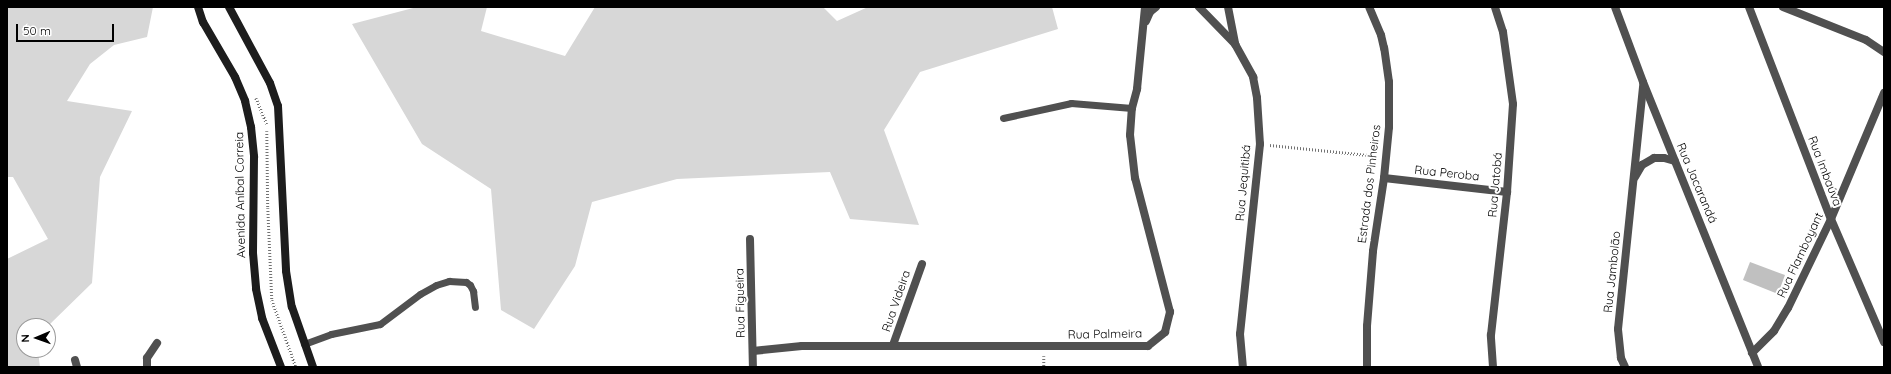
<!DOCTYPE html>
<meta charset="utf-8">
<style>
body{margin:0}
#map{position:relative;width:1891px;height:374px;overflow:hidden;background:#fff;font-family:Quicksand,sans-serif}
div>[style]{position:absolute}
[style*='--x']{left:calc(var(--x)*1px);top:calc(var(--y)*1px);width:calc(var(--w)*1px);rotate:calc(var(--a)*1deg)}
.green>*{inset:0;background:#d7d7d7}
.building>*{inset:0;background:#c0c0c0}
.path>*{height:2.5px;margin-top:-1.25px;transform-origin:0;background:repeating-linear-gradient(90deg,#727272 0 1px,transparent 0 3px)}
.lane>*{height:7px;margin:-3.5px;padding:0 3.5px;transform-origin:3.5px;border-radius:3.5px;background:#505050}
.street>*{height:8px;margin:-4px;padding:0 4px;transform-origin:4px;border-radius:4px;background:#505050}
.secondary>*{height:8px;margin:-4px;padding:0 4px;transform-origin:4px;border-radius:4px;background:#1d1d1d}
span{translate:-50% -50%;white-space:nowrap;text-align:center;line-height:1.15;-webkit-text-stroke:4px #fff;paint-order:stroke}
.street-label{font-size:12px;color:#000}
.frame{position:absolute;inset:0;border:8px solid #000;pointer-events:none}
.north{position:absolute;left:16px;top:318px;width:40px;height:40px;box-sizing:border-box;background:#fff;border:1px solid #999;border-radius:50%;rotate:268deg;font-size:11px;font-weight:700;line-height:16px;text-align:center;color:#000}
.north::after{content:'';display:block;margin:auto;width:14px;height:18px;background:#000;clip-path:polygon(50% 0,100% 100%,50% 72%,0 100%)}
.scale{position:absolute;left:16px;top:24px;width:98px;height:18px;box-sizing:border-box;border:2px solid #000;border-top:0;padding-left:5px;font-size:12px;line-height:14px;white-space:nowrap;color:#000;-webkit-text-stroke:3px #fff;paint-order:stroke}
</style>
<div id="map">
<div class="green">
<i style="clip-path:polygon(7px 7px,153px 7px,147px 37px,114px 45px,90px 64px,67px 101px,132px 111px,100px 177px,92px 283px,48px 326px,24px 326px,24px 350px,38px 350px,40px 367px,7px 367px,7px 259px,48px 239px,13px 177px,7px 177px)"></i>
<i style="clip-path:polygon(417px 7px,487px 7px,481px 31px,565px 56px,595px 7px,823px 7px,837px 21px,868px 7px,1052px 7px,1058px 29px,920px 72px,884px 130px,919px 225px,850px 219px,830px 172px,677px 179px,592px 202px,575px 266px,534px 329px,501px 310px,491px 189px,422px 144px,352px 24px)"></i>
</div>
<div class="building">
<i style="clip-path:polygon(1750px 262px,1785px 275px,1778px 294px,1743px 280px)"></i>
</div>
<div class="path">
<i style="--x:256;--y:98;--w:28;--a:67"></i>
<i style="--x:267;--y:131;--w:77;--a:89.3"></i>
<i style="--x:268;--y:208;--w:92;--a:87.5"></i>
<i style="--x:272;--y:300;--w:71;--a:70.3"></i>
<i style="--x:1270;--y:145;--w:108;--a:5.9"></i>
<i style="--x:1044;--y:356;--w:11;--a:90"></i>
</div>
<div class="lane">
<i style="--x:1003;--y:118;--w:70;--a:-12.4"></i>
<i style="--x:1071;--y:103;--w:61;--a:4.7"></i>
<i style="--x:304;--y:344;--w:29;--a:-20"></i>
<i style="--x:331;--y:334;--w:50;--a:-11.5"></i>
<i style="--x:380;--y:324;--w:50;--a:-36.9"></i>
<i style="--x:420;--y:294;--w:18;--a:-29"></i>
<i style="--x:436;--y:285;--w:14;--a:-17"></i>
<i style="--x:449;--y:281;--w:17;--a:3"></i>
<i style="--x:466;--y:282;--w:5;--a:37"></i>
<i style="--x:470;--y:285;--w:7;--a:63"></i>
<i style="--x:473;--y:291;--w:16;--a:83"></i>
</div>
<div class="street">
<i style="--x:1199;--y:7;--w:52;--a:45.8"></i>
<i style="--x:1228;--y:7;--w:38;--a:79"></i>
<i style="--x:1235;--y:44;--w:38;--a:61"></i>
<i style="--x:1253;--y:77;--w:21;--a:79"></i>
<i style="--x:1257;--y:98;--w:46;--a:86.3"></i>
<i style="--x:1260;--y:144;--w:191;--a:96"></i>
<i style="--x:1240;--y:334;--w:33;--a:85"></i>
<i style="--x:1615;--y:7;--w:80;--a:69.5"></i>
<i style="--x:1643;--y:82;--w:307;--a:68"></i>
<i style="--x:1749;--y:7;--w:227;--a:68.9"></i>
<i style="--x:1831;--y:219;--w:134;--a:66.7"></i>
<i style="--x:1783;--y:7;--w:89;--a:21.7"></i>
<i style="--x:1866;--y:40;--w:22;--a:34"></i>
<i style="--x:1146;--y:21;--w:10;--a:-66"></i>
<i style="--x:1150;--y:12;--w:8;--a:-40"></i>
<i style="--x:1635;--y:177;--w:14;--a:-60"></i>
<i style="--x:1642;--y:165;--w:14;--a:-30"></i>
<i style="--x:1654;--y:158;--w:10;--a:0"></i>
<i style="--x:1664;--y:158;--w:11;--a:15"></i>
<i style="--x:1384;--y:178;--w:124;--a:6.5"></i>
<i style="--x:750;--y:239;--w:128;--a:88.7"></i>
<i style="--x:893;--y:345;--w:86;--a:-70.3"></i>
<i style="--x:753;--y:351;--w:49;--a:-5.8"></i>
<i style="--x:802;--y:346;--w:346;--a:0"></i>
<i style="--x:1148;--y:346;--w:22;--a:-39"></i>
<i style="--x:1165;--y:332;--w:21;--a:-76"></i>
<i style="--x:1170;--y:312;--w:138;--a:-104.6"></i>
<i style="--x:1135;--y:178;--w:43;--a:-96.6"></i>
<i style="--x:1130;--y:135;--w:27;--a:-86"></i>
<i style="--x:1132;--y:108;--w:20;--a:-75"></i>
<i style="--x:1137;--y:89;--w:82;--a:-84.4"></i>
<i style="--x:1752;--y:353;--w:31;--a:-45"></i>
<i style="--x:1774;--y:331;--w:27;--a:-59"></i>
<i style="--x:1788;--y:308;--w:99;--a:-64.2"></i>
<i style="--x:1831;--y:219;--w:137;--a:-67.2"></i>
<i style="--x:75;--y:360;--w:7;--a:74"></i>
<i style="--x:147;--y:367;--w:9;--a:-90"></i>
<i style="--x:147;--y:358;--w:18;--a:-56"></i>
<i style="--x:1367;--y:367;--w:41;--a:-90"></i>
<i style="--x:1367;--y:326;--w:75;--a:-85.4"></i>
<i style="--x:1373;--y:251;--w:74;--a:-81.4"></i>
<i style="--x:1384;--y:178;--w:51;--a:-84.4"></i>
<i style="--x:1389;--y:127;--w:45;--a:-90"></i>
<i style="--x:1389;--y:82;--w:34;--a:-98"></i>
<i style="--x:1384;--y:48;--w:13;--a:-103"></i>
<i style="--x:1381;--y:35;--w:30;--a:-113"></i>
<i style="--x:1493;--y:367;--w:32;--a:-94"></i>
<i style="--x:1491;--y:335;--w:144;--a:-83.6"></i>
<i style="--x:1507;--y:192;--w:88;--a:-86.1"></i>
<i style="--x:1513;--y:104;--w:73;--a:-97.9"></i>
<i style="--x:1503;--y:32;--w:26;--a:-108"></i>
<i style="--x:1625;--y:367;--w:10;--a:-114"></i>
<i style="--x:1621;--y:358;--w:29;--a:-96"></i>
<i style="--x:1618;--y:329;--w:245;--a:-84.1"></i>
</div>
<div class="secondary">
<i style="--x:198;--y:7;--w:16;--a:72"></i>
<i style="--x:203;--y:22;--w:64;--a:59.8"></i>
<i style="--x:235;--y:77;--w:26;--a:67"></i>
<i style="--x:245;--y:101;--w:27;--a:77"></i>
<i style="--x:251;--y:127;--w:30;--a:84"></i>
<i style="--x:254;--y:157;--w:96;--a:90.6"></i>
<i style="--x:253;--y:253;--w:36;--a:85"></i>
<i style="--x:256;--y:289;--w:30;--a:78"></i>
<i style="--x:262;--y:318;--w:53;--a:68.8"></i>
<i style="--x:229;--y:7;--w:86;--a:61.7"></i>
<i style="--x:270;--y:83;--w:24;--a:71"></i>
<i style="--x:278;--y:106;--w:165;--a:87.2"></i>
<i style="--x:286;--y:271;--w:36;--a:81"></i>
<i style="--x:292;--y:307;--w:64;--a:70.7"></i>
</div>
<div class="street-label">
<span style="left:1825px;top:171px;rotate:69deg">Rua Imbaúva</span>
<span style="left:1447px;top:173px;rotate:6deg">Rua Peroba</span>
<span style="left:1243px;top:183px;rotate:-85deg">Rua Jequitibá</span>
<span style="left:1697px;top:183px;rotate:67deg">Rua Jacarandá</span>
<span style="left:1369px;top:184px;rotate:-83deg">Estrada dos Pinheiros</span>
<span style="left:1495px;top:185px;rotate:-85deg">Rua Jatobá</span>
<span style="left:240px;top:195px;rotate:-91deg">Avenida Aníbal Correia</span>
<span style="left:1800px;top:255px;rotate:-65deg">Rua Flamboyant</span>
<span style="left:1612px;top:272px;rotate:-84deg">Rua Jambolão</span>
<span style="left:896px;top:301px;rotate:-71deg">Rua Videira</span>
<span style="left:740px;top:303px;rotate:-91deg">Rua Figueira</span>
<span style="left:1105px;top:334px;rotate:-1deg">Rua Palmeira</span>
</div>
<div class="frame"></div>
<div class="north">N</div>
<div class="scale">50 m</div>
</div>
